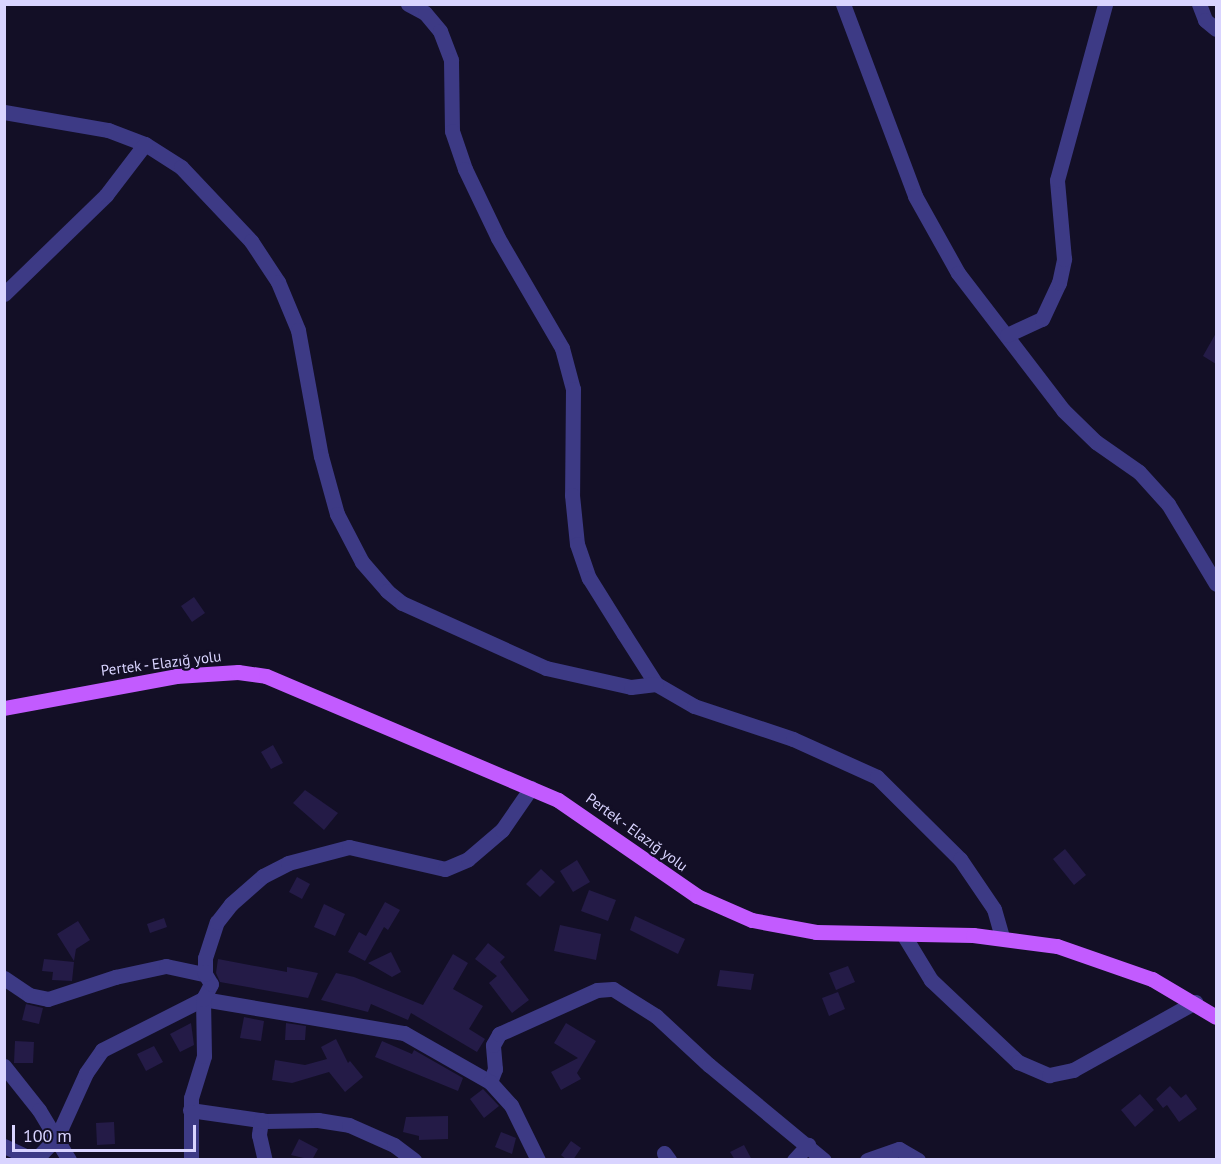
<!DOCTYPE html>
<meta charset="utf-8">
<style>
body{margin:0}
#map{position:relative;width:1221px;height:1164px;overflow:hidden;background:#130f26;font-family:"PT Sans",sans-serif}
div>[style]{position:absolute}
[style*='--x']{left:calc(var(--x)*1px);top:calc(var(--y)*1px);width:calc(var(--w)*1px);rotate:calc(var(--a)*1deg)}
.building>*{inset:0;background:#241b47}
.minor>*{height:15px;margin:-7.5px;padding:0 7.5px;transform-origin:7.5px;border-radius:7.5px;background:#3d3a85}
.major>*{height:15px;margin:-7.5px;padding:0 7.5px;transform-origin:7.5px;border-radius:7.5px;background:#c25bff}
span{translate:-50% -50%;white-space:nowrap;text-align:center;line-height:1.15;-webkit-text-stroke:4.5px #130f26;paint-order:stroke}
.street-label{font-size:15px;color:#d9d4ff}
.frame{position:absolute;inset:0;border:6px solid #d9d4ff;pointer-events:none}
.scale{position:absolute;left:12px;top:1125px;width:184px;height:27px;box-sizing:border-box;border:3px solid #d9d4ff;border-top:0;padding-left:8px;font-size:18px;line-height:21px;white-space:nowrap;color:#d9d4ff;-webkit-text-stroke:4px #130f26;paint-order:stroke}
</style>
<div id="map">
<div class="building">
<i style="clip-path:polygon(1216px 333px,1216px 364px,1203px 356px)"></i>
<i style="clip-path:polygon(194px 597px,205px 613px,192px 622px,181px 606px)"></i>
<i style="clip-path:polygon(273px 745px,283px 763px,271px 769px,261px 752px)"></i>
<i style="clip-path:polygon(305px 790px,338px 813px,324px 830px,293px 803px)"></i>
<i style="clip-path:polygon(1065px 849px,1086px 875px,1074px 885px,1053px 859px)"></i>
<i style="clip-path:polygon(577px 860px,590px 882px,573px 892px,560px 871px)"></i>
<i style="clip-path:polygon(541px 869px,555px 882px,540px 897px,526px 884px)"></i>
<i style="clip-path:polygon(297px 877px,310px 884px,302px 899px,289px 892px)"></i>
<i style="clip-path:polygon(589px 890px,616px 900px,608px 921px,581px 911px)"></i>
<i style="clip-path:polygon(385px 902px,400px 910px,388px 930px,384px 927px,365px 961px,348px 952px,359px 932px,366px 936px)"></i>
<i style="clip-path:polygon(324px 904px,345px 914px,335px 936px,314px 927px)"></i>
<i style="clip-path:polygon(635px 916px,685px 939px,678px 954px,630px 930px)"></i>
<i style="clip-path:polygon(164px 918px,167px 927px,150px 933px,147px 924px)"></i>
<i style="clip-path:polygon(78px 921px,90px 940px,76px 949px,74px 961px,57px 934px)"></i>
<i style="clip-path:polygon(560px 925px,601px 934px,596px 960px,554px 951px)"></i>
<i style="clip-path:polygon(488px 943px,505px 957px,500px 962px,529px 1000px,512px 1013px,489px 983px,497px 976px,475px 959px)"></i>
<i style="clip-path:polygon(391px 952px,401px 972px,392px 977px,368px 963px)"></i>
<i style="clip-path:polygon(453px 954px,468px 963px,453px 989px,483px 1006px,469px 1029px,485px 1039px,477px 1052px,411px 1013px,408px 1020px,371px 1004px,368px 1012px,321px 1000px,336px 973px,354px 977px,423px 1005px)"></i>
<i style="clip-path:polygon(44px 959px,74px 962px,72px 981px,52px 980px,53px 972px,42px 971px)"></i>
<i style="clip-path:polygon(218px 959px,287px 972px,287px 967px,318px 973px,308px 998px,220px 982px,216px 973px)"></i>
<i style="clip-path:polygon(848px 966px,855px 982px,836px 990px,829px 973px)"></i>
<i style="clip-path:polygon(720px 970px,754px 974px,751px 990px,717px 986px)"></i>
<i style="clip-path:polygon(838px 992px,845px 1009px,829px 1016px,822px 998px)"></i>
<i style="clip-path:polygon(26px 1004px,43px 1008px,39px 1024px,22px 1020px)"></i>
<i style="clip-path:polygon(244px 1017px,264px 1021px,261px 1041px,240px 1038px)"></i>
<i style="clip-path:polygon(191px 1023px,194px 1045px,180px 1052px,170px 1034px)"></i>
<i style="clip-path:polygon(286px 1023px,306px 1026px,305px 1040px,285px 1040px)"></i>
<i style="clip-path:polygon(566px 1023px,596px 1041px,577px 1073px,581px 1079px,561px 1090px,551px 1072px,578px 1058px,554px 1043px)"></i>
<i style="clip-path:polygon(336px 1039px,348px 1063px,350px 1061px,363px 1077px,345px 1092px,329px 1072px,292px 1083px,272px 1080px,275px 1060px,305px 1065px,327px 1059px,321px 1047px)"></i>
<i style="clip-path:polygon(15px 1041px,34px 1042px,33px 1063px,14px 1063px)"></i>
<i style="clip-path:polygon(382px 1041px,412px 1054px,414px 1050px,463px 1078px,458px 1091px,375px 1057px)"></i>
<i style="clip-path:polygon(154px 1046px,163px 1062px,146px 1071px,137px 1054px)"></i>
<i style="clip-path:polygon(1170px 1086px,1181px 1098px,1186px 1094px,1197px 1109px,1179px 1122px,1167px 1105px,1163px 1108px,1156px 1099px)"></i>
<i style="clip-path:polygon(483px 1089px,499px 1106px,484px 1118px,470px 1099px)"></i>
<i style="clip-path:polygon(1140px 1094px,1154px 1110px,1135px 1127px,1121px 1110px)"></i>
<i style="clip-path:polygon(448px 1116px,448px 1139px,419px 1140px,419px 1136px,403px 1132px,406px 1117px)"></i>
<i style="clip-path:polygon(114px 1122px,115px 1144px,97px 1145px,96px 1123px)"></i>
<i style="clip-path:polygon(501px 1132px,516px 1138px,512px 1154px,495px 1147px)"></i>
<i style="clip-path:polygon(299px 1139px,318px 1149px,312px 1160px,291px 1155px)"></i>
<i style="clip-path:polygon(571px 1141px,581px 1148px,573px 1160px,567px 1160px,561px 1155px)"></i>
<i style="clip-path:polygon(744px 1145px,752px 1160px,735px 1160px,730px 1152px)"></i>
</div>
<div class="minor">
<i style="--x:408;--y:4;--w:19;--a:28"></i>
<i style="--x:425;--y:13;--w:23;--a:50"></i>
<i style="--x:440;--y:31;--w:31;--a:69"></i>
<i style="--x:451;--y:60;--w:71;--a:89.2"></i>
<i style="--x:452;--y:131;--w:40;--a:71.1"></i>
<i style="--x:465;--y:169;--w:76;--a:64.4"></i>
<i style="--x:498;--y:238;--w:127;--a:59.8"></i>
<i style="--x:562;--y:348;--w:42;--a:75"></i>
<i style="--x:573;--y:389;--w:106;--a:90.5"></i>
<i style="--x:572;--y:495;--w:49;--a:84.2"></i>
<i style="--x:577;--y:544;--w:36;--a:71"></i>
<i style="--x:589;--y:578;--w:66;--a:58"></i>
<i style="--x:624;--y:634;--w:59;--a:57.4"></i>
<i style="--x:656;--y:684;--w:44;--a:30.1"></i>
<i style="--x:694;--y:706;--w:104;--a:18.4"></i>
<i style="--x:793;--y:739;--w:92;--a:24.3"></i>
<i style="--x:877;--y:777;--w:117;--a:44.7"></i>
<i style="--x:960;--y:859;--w:60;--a:55.8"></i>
<i style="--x:994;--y:909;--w:29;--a:74"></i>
<i style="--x:843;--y:4;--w:205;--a:69.4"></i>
<i style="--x:915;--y:196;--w:88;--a:60.8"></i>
<i style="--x:958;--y:273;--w:173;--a:52.5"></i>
<i style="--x:1063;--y:410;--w:46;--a:44.1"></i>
<i style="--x:1096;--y:442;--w:52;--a:34.9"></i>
<i style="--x:1139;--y:472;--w:43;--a:47.8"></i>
<i style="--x:1168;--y:504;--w:93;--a:59"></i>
<i style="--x:1199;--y:4;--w:17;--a:69"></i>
<i style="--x:1205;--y:20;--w:14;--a:39"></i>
<i style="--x:4;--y:112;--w:106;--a:9.8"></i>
<i style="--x:108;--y:130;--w:40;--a:21"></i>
<i style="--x:145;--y:144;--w:43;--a:32.6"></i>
<i style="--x:181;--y:167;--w:102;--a:46.6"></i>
<i style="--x:251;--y:241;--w:49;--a:56.6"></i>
<i style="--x:278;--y:282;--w:52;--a:67.4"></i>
<i style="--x:298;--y:330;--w:128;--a:79.7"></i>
<i style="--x:321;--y:456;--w:60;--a:74.6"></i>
<i style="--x:337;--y:514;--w:54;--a:62.5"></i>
<i style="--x:362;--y:562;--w:38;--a:49"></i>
<i style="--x:387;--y:591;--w:19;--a:39"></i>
<i style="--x:402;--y:603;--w:158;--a:24.3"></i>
<i style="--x:546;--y:668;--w:87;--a:12.6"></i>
<i style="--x:631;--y:687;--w:25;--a:-7"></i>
<i style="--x:4;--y:294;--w:142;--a:-44.1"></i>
<i style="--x:106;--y:195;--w:64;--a:-52.6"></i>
<i style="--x:1007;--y:335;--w:38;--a:-25"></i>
<i style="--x:1042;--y:319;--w:40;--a:-65"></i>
<i style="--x:1059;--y:283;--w:25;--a:-78"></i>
<i style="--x:1064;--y:259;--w:79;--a:-95.1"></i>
<i style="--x:1057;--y:180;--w:182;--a:-74.7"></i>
<i style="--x:903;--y:934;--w:54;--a:58.7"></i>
<i style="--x:931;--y:980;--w:120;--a:43.3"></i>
<i style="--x:1018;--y:1062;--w:34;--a:23"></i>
<i style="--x:1049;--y:1075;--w:25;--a:-12"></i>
<i style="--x:1073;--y:1070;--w:140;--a:-29.1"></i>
<i style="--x:4;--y:978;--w:30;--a:34"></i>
<i style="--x:29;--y:995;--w:19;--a:12"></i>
<i style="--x:48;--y:999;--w:71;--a:-18.2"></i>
<i style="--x:115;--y:977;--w:52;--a:-12.2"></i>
<i style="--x:166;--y:966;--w:40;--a:12"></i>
<i style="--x:4;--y:1066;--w:56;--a:51.5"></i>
<i style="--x:39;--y:1110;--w:58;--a:59"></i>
<i style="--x:490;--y:1082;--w:14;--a:-69"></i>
<i style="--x:495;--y:1069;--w:24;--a:-95"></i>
<i style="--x:493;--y:1045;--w:13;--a:-61"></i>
<i style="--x:499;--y:1034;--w:107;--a:-24.2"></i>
<i style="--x:597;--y:990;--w:16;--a:-4"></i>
<i style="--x:613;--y:989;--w:51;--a:32.1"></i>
<i style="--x:656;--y:1016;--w:72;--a:42.8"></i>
<i style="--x:709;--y:1065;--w:149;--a:39.6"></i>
<i style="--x:190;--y:1110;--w:77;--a:8.2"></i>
<i style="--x:266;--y:1121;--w:52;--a:-1.1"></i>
<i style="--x:318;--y:1120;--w:31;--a:9"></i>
<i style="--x:349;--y:1125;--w:49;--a:24"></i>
<i style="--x:394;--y:1145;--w:25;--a:37"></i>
<i style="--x:261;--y:1120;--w:15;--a:98"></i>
<i style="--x:259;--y:1135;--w:26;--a:77"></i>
<i style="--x:4;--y:1146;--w:33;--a:25"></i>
<i style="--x:664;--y:1153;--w:9;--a:54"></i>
<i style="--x:35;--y:1160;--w:32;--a:-46"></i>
<i style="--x:57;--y:1137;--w:70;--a:-65.6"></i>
<i style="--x:86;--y:1073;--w:28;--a:-55"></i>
<i style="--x:102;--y:1050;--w:113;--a:-26.8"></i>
<i style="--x:203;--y:999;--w:204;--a:9.6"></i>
<i style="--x:404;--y:1033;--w:99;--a:29.7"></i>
<i style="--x:490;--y:1082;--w:31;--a:48"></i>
<i style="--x:511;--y:1105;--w:61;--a:63.9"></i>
<i style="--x:191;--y:1160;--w:62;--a:-90"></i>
<i style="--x:191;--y:1098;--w:44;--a:-72.8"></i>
<i style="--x:204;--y:1056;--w:57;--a:-91"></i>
<i style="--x:203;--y:999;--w:17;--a:-62"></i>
<i style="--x:211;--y:984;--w:12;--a:-121"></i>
<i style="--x:205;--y:974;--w:16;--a:-90"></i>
<i style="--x:205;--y:958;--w:38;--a:-72"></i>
<i style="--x:217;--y:922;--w:23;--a:-52"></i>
<i style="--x:231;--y:904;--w:43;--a:-41.2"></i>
<i style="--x:263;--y:876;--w:28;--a:-27"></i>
<i style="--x:288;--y:863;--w:63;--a:-14.7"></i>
<i style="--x:349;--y:847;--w:98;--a:12.9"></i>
<i style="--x:445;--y:869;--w:25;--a:-23"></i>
<i style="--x:468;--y:859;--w:45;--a:-40.5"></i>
<i style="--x:502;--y:830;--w:51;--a:-55.4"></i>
<i style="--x:794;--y:1160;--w:21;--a:-47"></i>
<i style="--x:867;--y:1160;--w:34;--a:-19"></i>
<i style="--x:899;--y:1149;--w:22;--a:30"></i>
</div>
<div class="major">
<i style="--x:4;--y:708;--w:175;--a:-10.5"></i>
<i style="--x:176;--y:676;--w:62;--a:-3.7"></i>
<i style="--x:238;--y:672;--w:28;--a:8"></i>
<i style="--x:266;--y:676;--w:317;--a:23"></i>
<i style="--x:558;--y:800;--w:169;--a:34.6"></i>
<i style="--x:697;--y:896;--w:60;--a:23.6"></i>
<i style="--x:752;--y:920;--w:65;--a:10.6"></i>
<i style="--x:816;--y:932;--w:157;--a:1.1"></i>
<i style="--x:973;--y:935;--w:85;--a:7.5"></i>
<i style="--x:1057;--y:946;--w:101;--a:19.2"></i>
<i style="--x:1152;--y:979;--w:74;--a:30.7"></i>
</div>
<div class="street-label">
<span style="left:161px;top:663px;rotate:-7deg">Pertek - Elazığ yolu</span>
<span style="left:637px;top:832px;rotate:36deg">Pertek - Elazığ yolu</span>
</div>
<div class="frame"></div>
<div class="scale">100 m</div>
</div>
